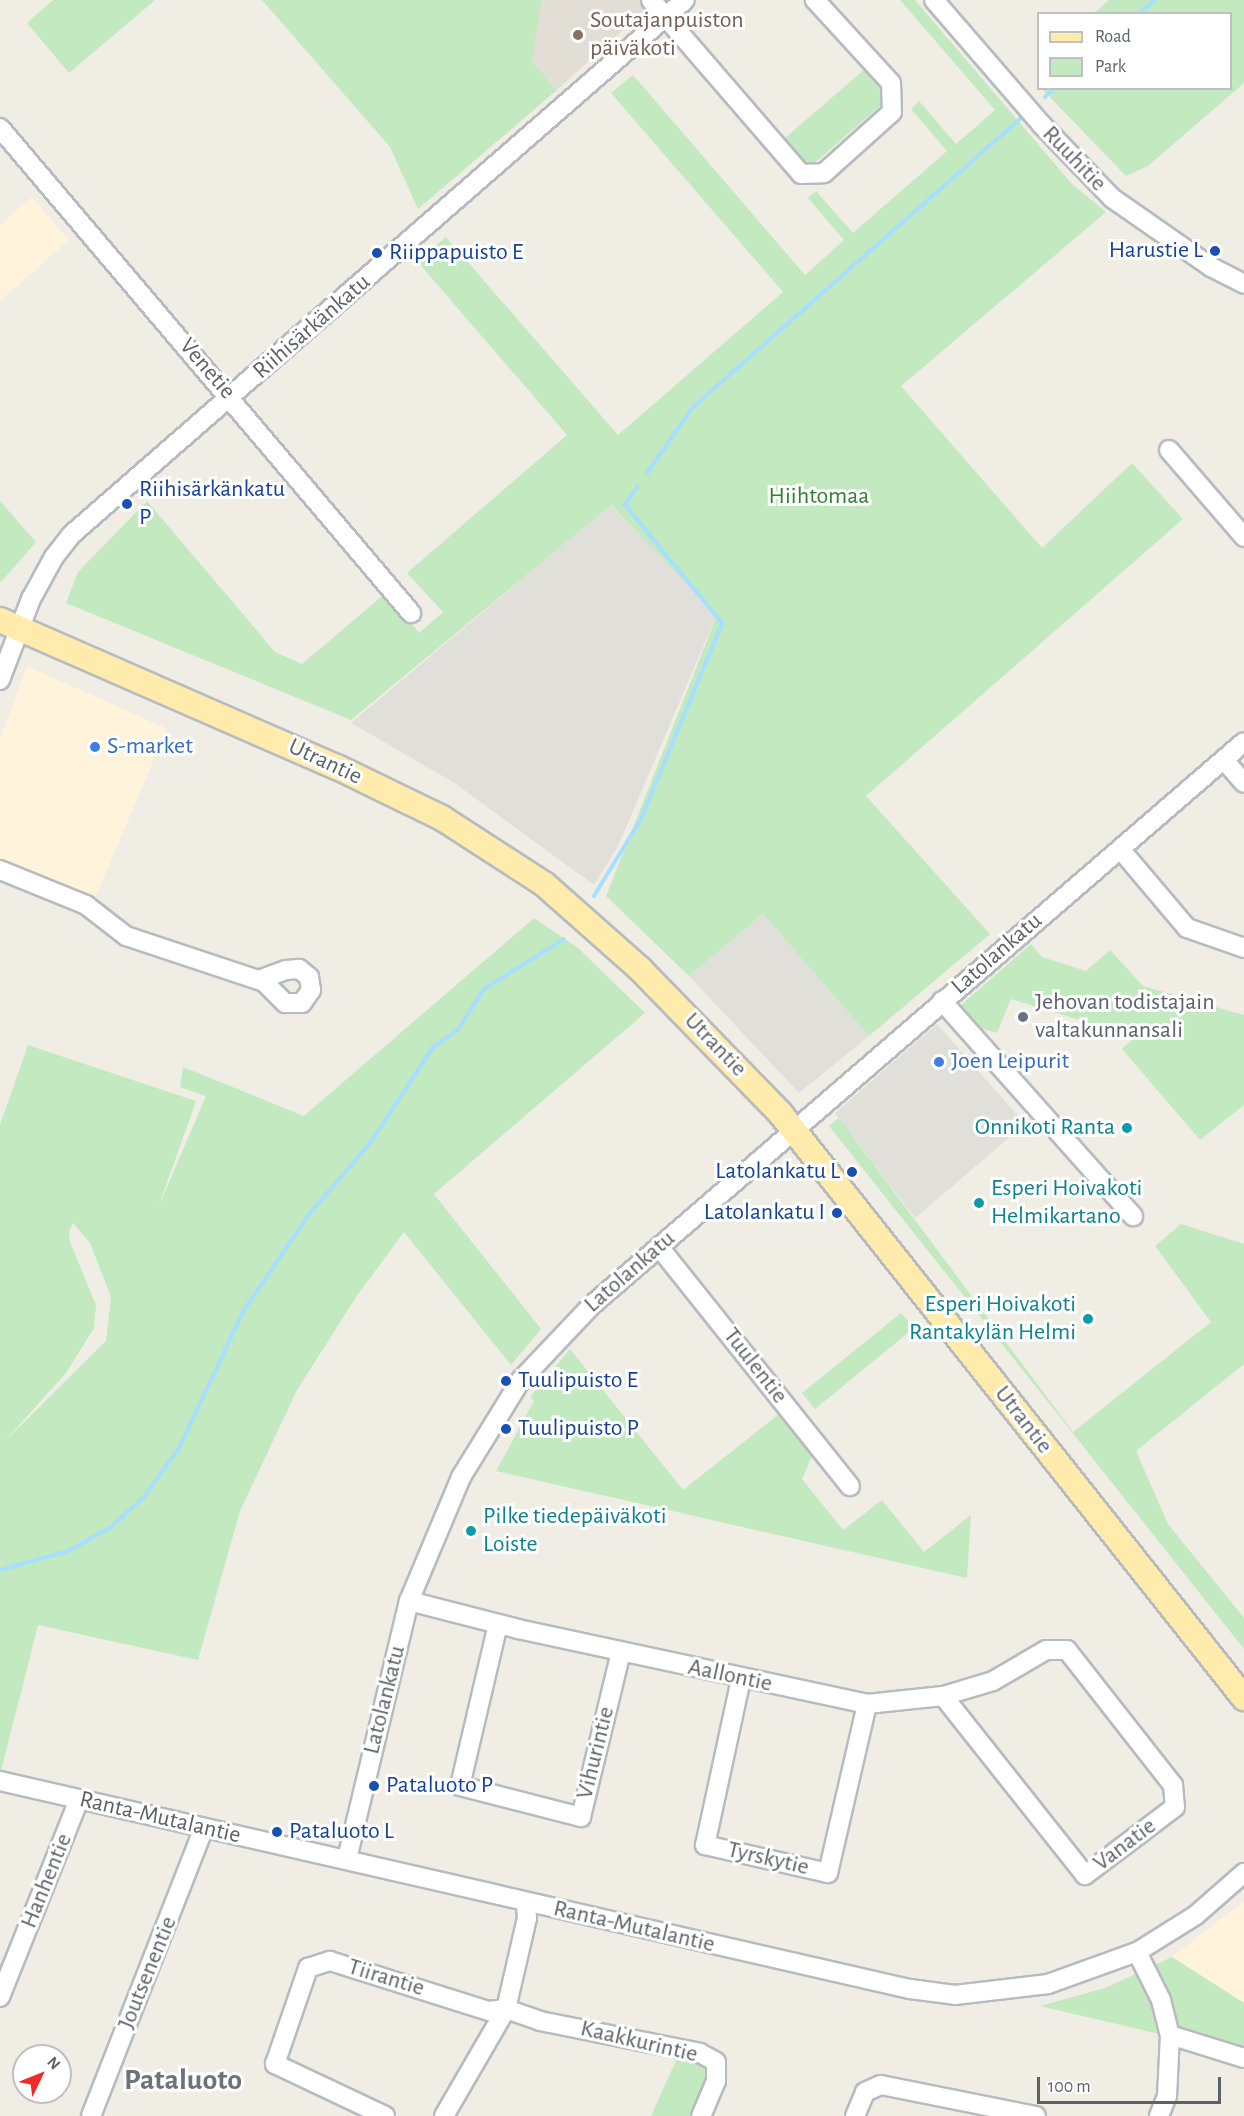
<!DOCTYPE html>
<meta charset="utf-8">
<style>
body{margin:0}
#map{position:relative;width:1244px;height:2116px;overflow:hidden;background:#f0ede5;font-family:"Alegreya Sans",sans-serif}
div>[style]{position:absolute}
[style*='--x']{left:calc(var(--x)*1px);top:calc(var(--y)*1px);width:calc(var(--w)*1px);rotate:calc(var(--a)*1deg)}
.commercial>*{inset:0;background:#fff4db}
.industrial>*{inset:0;background:#e1dfd9}
.education>*{inset:0;background:#e2ded6}
.green>*{inset:0;background:#c3e9c0}
.stream>*{height:4px;margin:-2px;padding:0 2px;transform-origin:2px;border-radius:2px;background:#a6dfff}
.roads{filter:drop-shadow(2px 0 #b7bbbf) drop-shadow(-2px 0 #b7bbbf) drop-shadow(0 2px #b7bbbf) drop-shadow(0 -2px #b7bbbf)}
.minor>*{height:18px;margin:-9px;padding:0 9px;transform-origin:9px;border-radius:9px;background:#fff}
.major>*{height:24px;margin:-12px;padding:0 12px;transform-origin:12px;border-radius:12px;background:#ffebab}
.dots>*{width:16px;height:16px;translate:-50% -50%;box-sizing:border-box;border:3px solid #fff;border-radius:50%}
span{translate:-50% -50%;white-space:nowrap;text-align:center;line-height:1.15;-webkit-text-stroke:6px #fff;paint-order:stroke}
.education-label{font-size:24px;color:#785e54}
.left{translate:0 -50%;text-align:left}
.street-label{font-size:24px;color:#5d6266}
.transit-label{font-size:24px;color:#164399}
.right{translate:-100% -50%;text-align:right}
.park-label{font-size:24px;color:#318230}
.shop-label{font-size:24px;color:#366cbe}
.worship-label{font-size:24px;color:#5b616d}
.culture-label{font-size:24px;color:#0d838f}
.district-label{font-size:30px;color:#6d7478;font-weight:700}
.legend{position:absolute;left:1037px;top:12px;width:195px;height:78px;box-sizing:border-box;background:#fff;border:2px solid #bec0c2;margin:0;padding:8px 10px;list-style:none;font-size:18px;color:#5d6266}
.legend li{display:flex;align-items:center;gap:12px;height:30px}
.legend b{width:30px;border:2px solid #bec0c2}
.north{position:absolute;left:12px;top:2044px;width:60px;height:60px;box-sizing:border-box;background:#fff;border:2px solid #bec0c2;border-radius:50%;rotate:47deg;font-size:16px;font-weight:700;line-height:24px;text-align:center;color:#5d6266}
.north::after{content:'';display:block;margin:auto;width:21px;height:27px;background:#f22928;clip-path:polygon(50% 0,100% 100%,50% 72%,0 100%)}
.scale{position:absolute;left:1037px;top:2077px;width:184px;height:27px;box-sizing:border-box;border:3px solid #5d6266;border-top:0;padding-left:8px;font-size:18px;line-height:21px;white-space:nowrap;color:#5d6266;-webkit-text-stroke:4px #fff;paint-order:stroke}
</style>
<div id="map">
<div class="commercial">
<i style="clip-path:polygon(32px 197px,69px 240px,0 301px,0 225px)"></i>
<i style="clip-path:polygon(27px 666px,167px 729px,95px 898px,0 859px,0 740px)"></i>
<i style="clip-path:polygon(1244px 1901px,1244px 2003px,1172px 1957px)"></i>
</div>
<div class="industrial">
<i style="clip-path:polygon(610px 505px,718px 612px,618px 846px,594px 885px,453px 782px,351px 723px)"></i>
<i style="clip-path:polygon(763px 914px,869px 1036px,799px 1093px,689px 976px)"></i>
<i style="clip-path:polygon(937px 1024px,1025px 1124px,915px 1218px,835px 1113px)"></i>
</div>
<div class="education">
<i style="clip-path:polygon(542px 0,640px 0,647px 8px,557px 90px,532px 61px)"></i>
</div>
<div class="green">
<i style="clip-path:polygon(53px 0,154px 0,154px 1px,69px 73px,27px 23px)"></i>
<i style="clip-path:polygon(262px 0,542px 0,532px 61px,557px 90px,418px 209px,390px 147px)"></i>
<i style="clip-path:polygon(900px 0,915px 0,1072px 184px,1106px 212px,901px 386px,1042px 548px,1132px 463px,1183px 519px,866px 796px,990px 934px,869px 1036px,763px 914px,689px 976px,606px 896px,717px 615px,611px 505px,351px 720px,66px 603px,78px 572px,147px 501px,275px 652px,302px 664px,388px 591px,419px 633px,443px 612px,407px 573px,567px 435px,417px 261px,446px 237px,618px 435px,783px 292px,611px 93px,633px 75px,805px 275px,844px 240px,808px 198px,816px 191px,853px 233px,947px 151px,911px 109px,919px 101px,956px 144px,995px 110px)"></i>
<i style="clip-path:polygon(1109px 0,1244px 0,1244px 83px,1148px 166px,1126px 176px,1042px 89px,1230px 88px,1230px 14px,1094px 13px)"></i>
<i style="clip-path:polygon(864px 70px,888px 99px,810px 167px,785px 138px)"></i>
<i style="clip-path:polygon(0 501px,36px 542px,1px 582px,0 581px)"></i>
<i style="clip-path:polygon(evenodd,534px 918px,578px 948px,645px 1013px,434px 1194px,541px 1329px,511px 1365px,404px 1232px,356px 1297px,297px 1390px,240px 1511px,198px 1660px,38px 1625px,0 1775px,0 1125px,28px 1045px,196px 1101px,158px 1208px,206px 1096px,180px 1087px,183px 1067px,304px 1116px,534px 918px,73px 1223px,90px 1243px,111px 1297px,106px 1341px,3px 1443px,66px 1373px,94px 1328px,96px 1305px,70px 1242px,69px 1231px,73px 1223px)"></i>
<i style="clip-path:polygon(1031px 944px,1042px 957px,1086px 971px,1110px 950px,1143px 986px,1244px 1015px,1244px 1105px,1200px 1140px,1122px 1049px,1135px 1037px,1011px 999px,997px 1033px,971px 1025px,964px 1019px,961px 1005px)"></i>
<i style="clip-path:polygon(839px 1118px,1073px 1432px,1211px 1322px,1155px 1246px,1181px 1224px,1244px 1244px,1244px 1364px,1136px 1451px,1168px 1524px,1244px 1618px,1244px 1649px,829px 1126px)"></i>
<i style="clip-path:polygon(901px 1313px,914px 1328px,815px 1409px,802px 1393px)"></i>
<i style="clip-path:polygon(570px 1349px,683px 1490px,783px 1411px,814px 1451px,802px 1479px,843px 1530px,882px 1500px,924px 1552px,971px 1515px,967px 1578px,496px 1471px,534px 1401px,530px 1397px)"></i>
<i style="clip-path:polygon(1172px 1957px,1244px 2003px,1244px 2054px,1040px 2006px,1105px 1988px)"></i>
<i style="clip-path:polygon(678px 2056px,705px 2062px,710px 2074px,693px 2116px,651px 2116px)"></i>
</div>
<div class="stream">
<i style="--x:1139;--y:14;--w:21;--a:-43"></i>
<i style="--x:1045;--y:97;--w:13;--a:-45"></i>
<i style="--x:647;--y:473;--w:79;--a:-55.3"></i>
<i style="--x:692;--y:408;--w:439;--a:-41.4"></i>
<i style="--x:594;--y:896;--w:90;--a:-58.6"></i>
<i style="--x:641;--y:819;--w:212;--a:-67.5"></i>
<i style="--x:722;--y:623;--w:153;--a:-129.4"></i>
<i style="--x:625;--y:505;--w:22;--a:-56"></i>
<i style="--x:0;--y:1570;--w:71;--a:-15.6"></i>
<i style="--x:68;--y:1551;--w:49;--a:-29.2"></i>
<i style="--x:111;--y:1527;--w:43;--a:-42.2"></i>
<i style="--x:143;--y:1498;--w:62;--a:-54.2"></i>
<i style="--x:179;--y:1448;--w:153;--a:-64.8"></i>
<i style="--x:244;--y:1310;--w:117;--a:-55.8"></i>
<i style="--x:310;--y:1213;--w:94;--a:-49.3"></i>
<i style="--x:371;--y:1142;--w:113;--a:-56.9"></i>
<i style="--x:433;--y:1047;--w:29;--a:-34"></i>
<i style="--x:457;--y:1031;--w:50;--a:-57.3"></i>
<i style="--x:484;--y:989;--w:94;--a:-32"></i>
</div>
<div class="roads">
<div class="minor">
<i style="--x:651;--y:0;--w:230;--a:49.2"></i>
<i style="--x:801;--y:174;--w:23;--a:-2"></i>
<i style="--x:824;--y:173;--w:91;--a:-41.9"></i>
<i style="--x:892;--y:112;--w:29;--a:-92"></i>
<i style="--x:891;--y:83;--w:113;--a:-132.5"></i>
<i style="--x:934;--y:0;--w:164;--a:49.2"></i>
<i style="--x:1041;--y:124;--w:103;--a:46.2"></i>
<i style="--x:1112;--y:198;--w:121;--a:34.9"></i>
<i style="--x:1211;--y:267;--w:37;--a:27"></i>
<i style="--x:0;--y:128;--w:636;--a:49.72"></i>
<i style="--x:1169;--y:450;--w:115;--a:49.2"></i>
<i style="--x:0;--y:680;--w:87;--a:-69.1"></i>
<i style="--x:31;--y:599;--w:48;--a:-61.3"></i>
<i style="--x:54;--y:557;--w:28;--a:-52"></i>
<i style="--x:71;--y:535;--w:814;--a:-41.07"></i>
<i style="--x:1224;--y:760;--w:30;--a:49"></i>
<i style="--x:1121;--y:850;--w:102;--a:49.8"></i>
<i style="--x:1187;--y:928;--w:60;--a:19.3"></i>
<i style="--x:0;--y:870;--w:93;--a:22.1"></i>
<i style="--x:86;--y:905;--w:51;--a:37.8"></i>
<i style="--x:126;--y:936;--w:145;--a:18.4"></i>
<i style="--x:264;--y:982;--w:30;--a:45"></i>
<i style="--x:285;--y:1003;--w:17;--a:0"></i>
<i style="--x:302;--y:1003;--w:16;--a:-55"></i>
<i style="--x:311;--y:990;--w:13;--a:-99"></i>
<i style="--x:309;--y:977;--w:13;--a:-141"></i>
<i style="--x:299;--y:969;--w:13;--a:176"></i>
<i style="--x:286;--y:970;--w:29;--a:160"></i>
<i style="--x:942;--y:1001;--w:288;--a:48.4"></i>
<i style="--x:659;--y:1247;--w:306;--a:51.4"></i>
<i style="--x:409;--y:1601;--w:113;--a:14.4"></i>
<i style="--x:518;--y:1629;--w:357;--a:12.1"></i>
<i style="--x:867;--y:1704;--w:76;--a:-6"></i>
<i style="--x:943;--y:1696;--w:52;--a:-16.7"></i>
<i style="--x:993;--y:1681;--w:61;--a:-30.3"></i>
<i style="--x:1046;--y:1650;--w:21;--a:0"></i>
<i style="--x:1067;--y:1650;--w:172;--a:51.9"></i>
<i style="--x:1173;--y:1785;--w:22;--a:85"></i>
<i style="--x:1175;--y:1807;--w:113;--a:142.9"></i>
<i style="--x:1085;--y:1875;--w:228;--a:-128.4"></i>
<i style="--x:498;--y:1624;--w:166;--a:103.2"></i>
<i style="--x:460;--y:1786;--w:125;--a:14.4"></i>
<i style="--x:581;--y:1817;--w:170;--a:-76.4"></i>
<i style="--x:741;--y:1679;--w:170;--a:102.2"></i>
<i style="--x:705;--y:1845;--w:126;--a:12.8"></i>
<i style="--x:828;--y:1873;--w:173;--a:-77"></i>
<i style="--x:0;--y:1781;--w:933;--a:12.88"></i>
<i style="--x:910;--y:1989;--w:45;--a:7.6"></i>
<i style="--x:955;--y:1995;--w:94;--a:-6.7"></i>
<i style="--x:1048;--y:1984;--w:95;--a:-19.8"></i>
<i style="--x:1137;--y:1952;--w:70;--a:-32.1"></i>
<i style="--x:1196;--y:1915;--w:64;--a:-41.2"></i>
<i style="--x:347;--y:1859;--w:265;--a:-76.5"></i>
<i style="--x:409;--y:1601;--w:134;--a:-67.2"></i>
<i style="--x:461;--y:1477;--w:114;--a:-58.3"></i>
<i style="--x:521;--y:1380;--w:103;--a:-46.6"></i>
<i style="--x:592;--y:1305;--w:861;--a:-40.81"></i>
<i style="--x:1137;--y:1952;--w:54;--a:63.4"></i>
<i style="--x:1161;--y:2000;--w:36;--a:76"></i>
<i style="--x:1170;--y:2035;--w:61;--a:92.8"></i>
<i style="--x:1167;--y:2096;--w:22;--a:112"></i>
<i style="--x:0;--y:1997;--w:213;--a:-68.2"></i>
<i style="--x:1170;--y:2035;--w:77;--a:17.3"></i>
<i style="--x:91;--y:2116;--w:307;--a:-68.6"></i>
<i style="--x:385;--y:2116;--w:122;--a:-154.7"></i>
<i style="--x:275;--y:2064;--w:102;--a:-71"></i>
<i style="--x:308;--y:1968;--w:23;--a:-18"></i>
<i style="--x:330;--y:1961;--w:167;--a:17.5"></i>
<i style="--x:489;--y:2011;--w:17;--a:-7"></i>
<i style="--x:506;--y:2009;--w:36;--a:19"></i>
<i style="--x:540;--y:2021;--w:163;--a:11.3"></i>
<i style="--x:700;--y:2053;--w:18;--a:29"></i>
<i style="--x:716;--y:2062;--w:19;--a:90"></i>
<i style="--x:716;--y:2081;--w:38;--a:113"></i>
<i style="--x:444;--y:2116;--w:124;--a:-59.9"></i>
<i style="--x:506;--y:2009;--w:93;--a:-77"></i>
<i style="--x:527;--y:1918;--w:15;--a:-94"></i>
<i style="--x:855;--y:2116;--w:26;--a:-67"></i>
<i style="--x:865;--y:2092;--w:17;--a:-24"></i>
<i style="--x:881;--y:2085;--w:158;--a:11.3"></i>
</div>
<div class="major">
<i style="--x:0;--y:620;--w:368;--a:23.6"></i>
<i style="--x:337;--y:767;--w:117;--a:25.9"></i>
<i style="--x:442;--y:818;--w:121;--a:32.9"></i>
<i style="--x:544;--y:884;--w:128;--a:41.5"></i>
<i style="--x:640;--y:969;--w:201;--a:45.8"></i>
<i style="--x:780;--y:1113;--w:747;--a:51.58"></i>
</div>
</div>
<div class="dots">
<i style="left:578px;top:35px;background:#8d6e63"></i>
<i style="left:1215px;top:251px;background:#1a4fb4"></i>
<i style="left:377px;top:253px;background:#1a4fb4"></i>
<i style="left:127px;top:504px;background:#1a4fb4"></i>
<i style="left:95px;top:747px;background:#3f7fe0"></i>
<i style="left:1023px;top:1017px;background:#6b7280"></i>
<i style="left:939px;top:1062px;background:#3f7fe0"></i>
<i style="left:1127px;top:1128px;background:#0f9aa8"></i>
<i style="left:852px;top:1172px;background:#1a4fb4"></i>
<i style="left:979px;top:1203px;background:#0f9aa8"></i>
<i style="left:837px;top:1213px;background:#1a4fb4"></i>
<i style="left:1088px;top:1319px;background:#0f9aa8"></i>
<i style="left:506px;top:1381px;background:#1a4fb4"></i>
<i style="left:506px;top:1429px;background:#1a4fb4"></i>
<i style="left:471px;top:1531px;background:#0f9aa8"></i>
<i style="left:374px;top:1786px;background:#1a4fb4"></i>
<i style="left:277px;top:1832px;background:#1a4fb4"></i>
</div>
<div class="education-label">
<span class="left" style="left:590px;top:35px">Soutajanpuiston<br>päiväkoti</span>
</div>
<div class="street-label">
<span style="left:1074px;top:159px;rotate:46deg">Ruuhitie</span>
<span style="left:312px;top:327px;rotate:-41deg">Riihisärkänkatu</span>
<span style="left:207px;top:369px;rotate:49deg">Venetie</span>
<span style="left:325px;top:762px;rotate:25deg">Utrantie</span>
<span style="left:997px;top:954px;rotate:-41deg">Latolankatu</span>
<span style="left:715px;top:1045px;rotate:46deg">Utrantie</span>
<span style="left:630px;top:1272px;rotate:-41deg">Latolankatu</span>
<span style="left:755px;top:1366px;rotate:52deg">Tuulentie</span>
<span style="left:1023px;top:1420px;rotate:52deg">Utrantie</span>
<span style="left:730px;top:1676px;rotate:12deg">Aallontie</span>
<span style="left:385px;top:1700px;rotate:-76deg">Latolankatu</span>
<span style="left:596px;top:1753px;rotate:-76deg">Vihurintie</span>
<span style="left:160px;top:1818px;rotate:13deg">Ranta-Mutalantie</span>
<span style="left:1125px;top:1845px;rotate:-37deg">Vanatie</span>
<span style="left:768px;top:1859px;rotate:13deg">Tyrskytie</span>
<span style="left:47px;top:1881px;rotate:-68deg">Hanhentie</span>
<span style="left:634px;top:1927px;rotate:13deg">Ranta-Mutalantie</span>
<span style="left:148px;top:1973px;rotate:-68deg">Joutsenentie</span>
<span style="left:386px;top:1978px;rotate:17deg">Tiirantie</span>
<span style="left:639px;top:2042px;rotate:13deg">Kaakkurintie</span>
</div>
<div class="transit-label">
<span class="right" style="left:1203px;top:251px">Harustie L</span>
<span class="left" style="left:389px;top:253px">Riippapuisto E</span>
<span class="left" style="left:139px;top:504px">Riihisärkänkatu<br>P</span>
<span class="right" style="left:840px;top:1172px">Latolankatu L</span>
<span class="right" style="left:825px;top:1213px">Latolankatu I</span>
<span class="left" style="left:518px;top:1381px">Tuulipuisto E</span>
<span class="left" style="left:518px;top:1429px">Tuulipuisto P</span>
<span class="left" style="left:386px;top:1786px">Pataluoto P</span>
<span class="left" style="left:289px;top:1832px">Pataluoto L</span>
</div>
<div class="park-label">
<span style="left:819px;top:497px">Hiihtomaa</span>
</div>
<div class="shop-label">
<span class="left" style="left:107px;top:747px">S-market</span>
<span class="left" style="left:951px;top:1062px">Joen Leipurit</span>
</div>
<div class="worship-label">
<span class="left" style="left:1035px;top:1017px">Jehovan todistajain<br>valtakunnansali</span>
</div>
<div class="culture-label">
<span class="right" style="left:1115px;top:1128px">Onnikoti Ranta</span>
<span class="left" style="left:991px;top:1203px">Esperi Hoivakoti<br>Helmikartano</span>
<span class="right" style="left:1076px;top:1319px">Esperi Hoivakoti<br>Rantakylän Helmi</span>
<span class="left" style="left:483px;top:1531px">Pilke tiedepäiväkoti<br>Loiste</span>
</div>
<div class="district-label">
<span style="left:183px;top:2080px">Pataluoto</span>
</div>
<ul class="legend">
<li><b style="height:8px;background:#ffebab"></b>Road</li>
<li><b style="height:16px;background:#c3e9c0"></b>Park</li>
</ul>
<div class="north">N</div>
<div class="scale">100 m</div>
</div>
